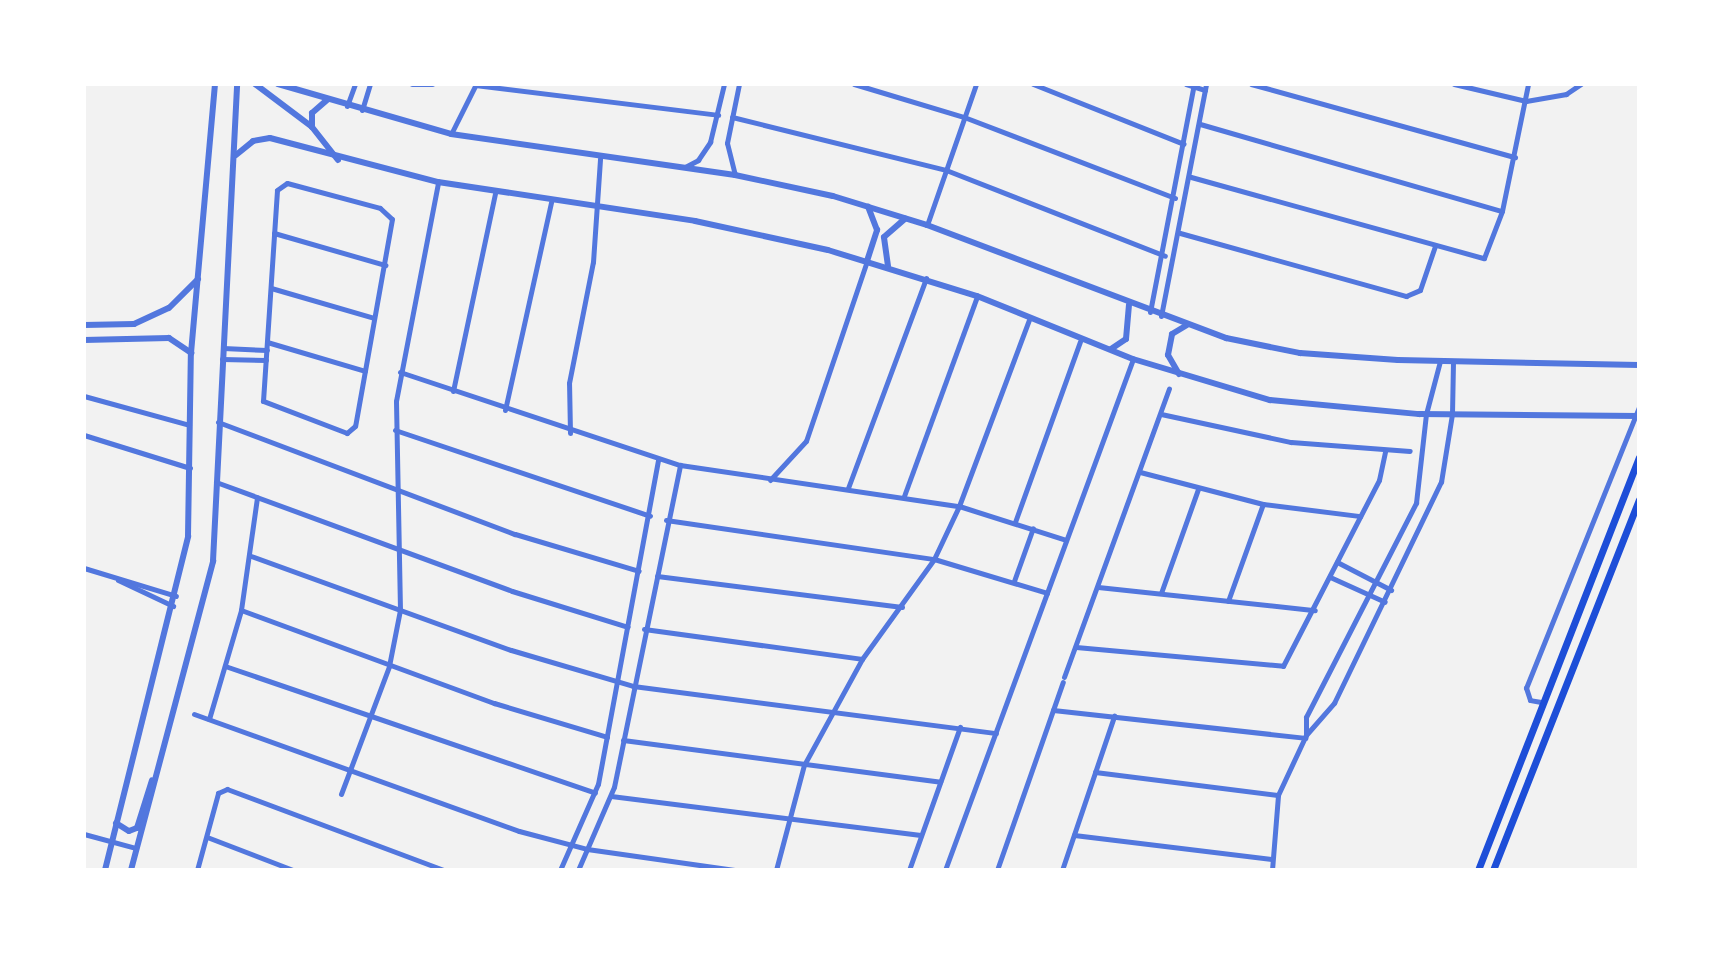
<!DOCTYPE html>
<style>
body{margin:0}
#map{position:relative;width:1723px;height:954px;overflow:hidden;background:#f2f2f2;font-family:"DM Sans",sans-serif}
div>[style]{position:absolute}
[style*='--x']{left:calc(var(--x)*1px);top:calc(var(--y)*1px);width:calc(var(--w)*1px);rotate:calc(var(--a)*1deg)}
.minor>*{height:5px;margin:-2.5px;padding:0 2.5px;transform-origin:2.5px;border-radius:2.5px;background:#5277de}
.tertiary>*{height:6px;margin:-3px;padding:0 3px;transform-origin:3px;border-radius:3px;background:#5277de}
.secondary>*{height:7px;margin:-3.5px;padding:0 3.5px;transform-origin:3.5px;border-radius:3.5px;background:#1d4ed8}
span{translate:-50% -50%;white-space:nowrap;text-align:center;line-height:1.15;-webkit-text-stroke:4.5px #fff;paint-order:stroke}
.frame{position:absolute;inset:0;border:86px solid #fff;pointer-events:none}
</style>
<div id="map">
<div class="minor">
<i style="--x:412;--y:84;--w:20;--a:0"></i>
<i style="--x:854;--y:84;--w:115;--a:16.7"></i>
<i style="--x:964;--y:117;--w:226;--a:21"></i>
<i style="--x:1033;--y:84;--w:162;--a:21.7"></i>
<i style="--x:1186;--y:84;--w:20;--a:18"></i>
<i style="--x:1251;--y:84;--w:274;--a:15.5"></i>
<i style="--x:1454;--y:84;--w:74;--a:13.3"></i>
<i style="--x:1526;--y:101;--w:41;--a:-9.9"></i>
<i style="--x:1566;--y:94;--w:18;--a:-34"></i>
<i style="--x:475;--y:85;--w:245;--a:7"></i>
<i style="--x:347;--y:106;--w:23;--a:-70"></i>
<i style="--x:362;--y:110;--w:27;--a:-73"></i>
<i style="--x:732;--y:117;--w:220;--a:13.9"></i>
<i style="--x:946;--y:170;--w:235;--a:21.4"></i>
<i style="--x:1200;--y:124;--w:314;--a:16.1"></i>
<i style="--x:451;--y:134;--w:56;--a:-63.4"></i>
<i style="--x:685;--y:167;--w:15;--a:-28"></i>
<i style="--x:698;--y:160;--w:22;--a:-56"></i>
<i style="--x:710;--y:142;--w:60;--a:-76.4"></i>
<i style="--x:735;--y:175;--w:33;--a:-104"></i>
<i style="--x:727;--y:143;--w:60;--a:-78.5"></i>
<i style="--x:1191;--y:177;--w:304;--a:15.5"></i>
<i style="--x:1484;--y:258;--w:50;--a:-69"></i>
<i style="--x:1502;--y:211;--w:130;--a:-78.4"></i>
<i style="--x:287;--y:183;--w:96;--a:15"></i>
<i style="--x:380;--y:208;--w:16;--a:43"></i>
<i style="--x:392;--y:219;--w:210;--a:100.1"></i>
<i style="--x:355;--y:426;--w:11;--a:139"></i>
<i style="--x:347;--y:433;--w:90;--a:-159.1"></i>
<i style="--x:263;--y:401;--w:211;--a:-86.2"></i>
<i style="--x:277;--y:190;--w:12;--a:-35"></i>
<i style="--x:927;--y:225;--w:149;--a:-70.8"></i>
<i style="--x:274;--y:233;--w:116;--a:16.1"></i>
<i style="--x:1180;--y:233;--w:235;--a:15.6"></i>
<i style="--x:1406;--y:296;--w:15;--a:-23"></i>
<i style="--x:1420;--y:290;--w:46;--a:-71.2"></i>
<i style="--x:271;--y:288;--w:107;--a:16.2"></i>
<i style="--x:1150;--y:312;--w:232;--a:-79.1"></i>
<i style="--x:1161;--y:316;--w:236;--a:-79"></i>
<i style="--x:267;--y:342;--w:102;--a:16.5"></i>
<i style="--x:223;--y:348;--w:44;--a:2.6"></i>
<i style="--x:222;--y:359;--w:44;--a:1.3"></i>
<i style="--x:400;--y:372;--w:295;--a:18.4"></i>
<i style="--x:680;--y:465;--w:282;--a:8.4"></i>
<i style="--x:959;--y:506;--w:112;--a:17.6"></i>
<i style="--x:453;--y:391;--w:202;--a:-78"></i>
<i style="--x:84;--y:396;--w:109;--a:15.4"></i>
<i style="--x:505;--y:410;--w:213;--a:-77.5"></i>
<i style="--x:1161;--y:414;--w:133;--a:12.2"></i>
<i style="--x:1291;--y:442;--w:119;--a:4.3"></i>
<i style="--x:218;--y:422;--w:317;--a:20.7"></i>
<i style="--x:515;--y:534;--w:129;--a:16.6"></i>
<i style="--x:395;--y:430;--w:269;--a:18.6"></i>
<i style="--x:570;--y:433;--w:50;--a:-91.1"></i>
<i style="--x:569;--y:383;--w:123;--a:-78.8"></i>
<i style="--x:593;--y:262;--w:104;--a:-86.1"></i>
<i style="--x:84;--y:435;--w:111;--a:17.3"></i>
<i style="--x:1140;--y:472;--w:127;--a:14.6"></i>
<i style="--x:1263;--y:504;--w:98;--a:7.1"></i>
<i style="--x:770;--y:480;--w:53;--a:-47.3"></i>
<i style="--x:806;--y:441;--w:190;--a:-71.3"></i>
<i style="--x:216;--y:482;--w:315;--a:20.2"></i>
<i style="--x:512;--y:591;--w:121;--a:17.2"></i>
<i style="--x:848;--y:488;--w:224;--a:-69.6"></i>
<i style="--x:904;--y:496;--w:213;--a:-69.9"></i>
<i style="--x:666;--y:520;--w:271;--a:8.3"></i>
<i style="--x:934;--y:559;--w:118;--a:16.7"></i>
<i style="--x:1015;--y:522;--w:192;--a:-70.2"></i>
<i style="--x:251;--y:556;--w:276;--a:19.9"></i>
<i style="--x:511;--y:650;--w:127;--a:16.4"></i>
<i style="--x:633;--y:686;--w:366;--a:7.4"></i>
<i style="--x:1337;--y:562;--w:61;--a:27.4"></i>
<i style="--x:84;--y:568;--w:96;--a:16.9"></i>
<i style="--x:657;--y:576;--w:247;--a:7.2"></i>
<i style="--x:1330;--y:577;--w:60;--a:24.4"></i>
<i style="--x:118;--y:580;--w:61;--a:25.3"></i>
<i style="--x:1014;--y:581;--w:56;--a:-70.3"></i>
<i style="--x:1098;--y:587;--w:218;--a:6.1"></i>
<i style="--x:1161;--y:593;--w:110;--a:-70.4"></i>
<i style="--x:1228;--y:601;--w:103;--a:-70.2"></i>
<i style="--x:241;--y:610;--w:270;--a:20.2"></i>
<i style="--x:494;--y:703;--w:118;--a:16.7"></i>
<i style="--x:644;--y:629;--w:220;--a:7.8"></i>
<i style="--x:1076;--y:647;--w:208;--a:5.2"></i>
<i style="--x:1283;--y:666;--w:209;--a:-62.7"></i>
<i style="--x:1379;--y:480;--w:30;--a:-78"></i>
<i style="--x:225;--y:666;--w:391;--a:18.9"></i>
<i style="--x:1064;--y:677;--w:307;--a:-70"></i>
<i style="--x:1541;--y:702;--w:11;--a:-170"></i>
<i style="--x:1530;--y:700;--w:13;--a:-108"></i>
<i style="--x:1526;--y:688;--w:303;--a:-68.1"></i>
<i style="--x:1053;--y:710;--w:254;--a:6.3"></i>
<i style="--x:194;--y:714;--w:345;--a:19.8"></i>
<i style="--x:519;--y:831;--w:70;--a:14.8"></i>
<i style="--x:587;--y:849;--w:149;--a:8.1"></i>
<i style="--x:209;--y:719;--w:114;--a:-73.6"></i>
<i style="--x:241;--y:610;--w:114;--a:-81.9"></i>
<i style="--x:1306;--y:735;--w:43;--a:-48.8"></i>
<i style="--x:1334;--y:703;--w:246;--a:-64.2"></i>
<i style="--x:1441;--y:482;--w:69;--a:-80.8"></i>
<i style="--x:1452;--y:414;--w:53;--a:-88.9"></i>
<i style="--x:623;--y:740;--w:320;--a:7.5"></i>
<i style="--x:1095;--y:772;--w:184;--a:7.2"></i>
<i style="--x:341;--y:794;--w:137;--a:-69.4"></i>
<i style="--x:389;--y:666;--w:57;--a:-78.9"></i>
<i style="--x:400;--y:610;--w:209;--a:-91.1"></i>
<i style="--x:396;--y:401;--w:223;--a:-79.1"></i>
<i style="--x:611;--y:796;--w:312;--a:7.2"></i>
<i style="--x:84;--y:834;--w:54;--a:15.1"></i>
<i style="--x:1074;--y:835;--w:199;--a:6.9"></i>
<i style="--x:207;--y:837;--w:92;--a:21"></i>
<i style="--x:197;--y:870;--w:80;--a:-74.7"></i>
<i style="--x:218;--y:793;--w:10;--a:-24"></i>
<i style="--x:227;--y:789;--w:232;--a:20.5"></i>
<i style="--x:560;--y:870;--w:94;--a:-66.2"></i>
<i style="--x:598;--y:784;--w:330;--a:-79.5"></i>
<i style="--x:578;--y:870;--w:90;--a:-66.6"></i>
<i style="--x:614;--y:787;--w:329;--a:-78.4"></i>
<i style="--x:776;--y:870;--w:109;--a:-75.1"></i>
<i style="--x:804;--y:765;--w:121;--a:-61.3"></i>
<i style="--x:862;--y:659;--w:123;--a:-54.2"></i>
<i style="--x:934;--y:559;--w:59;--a:-64.7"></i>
<i style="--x:959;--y:506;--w:199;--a:-69.4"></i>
<i style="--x:909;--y:870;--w:152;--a:-70.4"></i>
<i style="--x:945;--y:870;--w:544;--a:-69.8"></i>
<i style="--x:997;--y:870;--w:199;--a:-70.7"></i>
<i style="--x:1062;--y:870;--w:163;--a:-71.3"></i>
<i style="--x:1272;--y:870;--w:75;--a:-85.4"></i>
<i style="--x:1278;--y:795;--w:66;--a:-65"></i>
<i style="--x:1306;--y:735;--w:18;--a:-90"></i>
<i style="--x:1306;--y:717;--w:241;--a:-62.8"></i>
<i style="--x:1416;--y:503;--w:90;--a:-83.6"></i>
<i style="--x:1426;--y:414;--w:55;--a:-75.2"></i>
</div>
<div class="tertiary">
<i style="--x:255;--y:84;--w:71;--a:37"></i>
<i style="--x:312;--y:127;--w:42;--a:51.8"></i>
<i style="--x:278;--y:84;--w:180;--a:16.1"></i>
<i style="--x:451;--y:134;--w:287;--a:8.2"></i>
<i style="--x:735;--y:175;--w:100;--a:12.1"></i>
<i style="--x:833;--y:196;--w:98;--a:17.1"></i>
<i style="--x:927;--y:225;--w:320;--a:20.7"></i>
<i style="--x:1226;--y:338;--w:76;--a:11.5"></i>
<i style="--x:1300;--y:353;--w:98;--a:4.1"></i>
<i style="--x:1398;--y:360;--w:241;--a:1.2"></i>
<i style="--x:312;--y:127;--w:14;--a:-90"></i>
<i style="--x:312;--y:113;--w:20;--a:-41"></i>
<i style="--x:236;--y:155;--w:22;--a:-39"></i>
<i style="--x:253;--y:141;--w:17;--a:-10"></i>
<i style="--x:270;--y:138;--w:174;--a:14.7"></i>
<i style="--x:438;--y:182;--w:260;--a:8.6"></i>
<i style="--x:695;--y:221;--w:136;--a:12.3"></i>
<i style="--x:828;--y:250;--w:156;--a:17.2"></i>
<i style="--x:977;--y:296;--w:168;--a:22"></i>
<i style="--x:1133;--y:359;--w:143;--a:16.7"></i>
<i style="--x:1270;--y:400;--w:150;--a:5.4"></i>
<i style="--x:1419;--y:414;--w:220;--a:0.5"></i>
<i style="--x:867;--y:261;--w:33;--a:-72"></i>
<i style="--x:877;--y:230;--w:25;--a:-111"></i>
<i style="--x:888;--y:266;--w:29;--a:-98"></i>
<i style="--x:884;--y:237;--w:28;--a:-41"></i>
<i style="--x:84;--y:325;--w:50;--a:-1.1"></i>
<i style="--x:134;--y:324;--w:38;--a:-25"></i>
<i style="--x:169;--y:308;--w:41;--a:-45"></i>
<i style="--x:84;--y:340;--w:85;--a:-1.3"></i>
<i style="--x:169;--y:338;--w:27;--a:34"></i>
<i style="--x:1111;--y:349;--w:18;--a:-34"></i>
<i style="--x:1126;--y:339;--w:34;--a:-85"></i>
<i style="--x:1179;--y:374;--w:22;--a:-120"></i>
<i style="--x:1168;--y:355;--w:21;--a:-79"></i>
<i style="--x:1172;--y:334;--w:17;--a:-31"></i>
<i style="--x:116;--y:823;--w:15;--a:32"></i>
<i style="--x:129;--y:831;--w:9;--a:-21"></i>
<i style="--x:137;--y:828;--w:50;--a:-72.6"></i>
<i style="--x:105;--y:870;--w:344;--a:-76"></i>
<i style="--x:188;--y:536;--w:183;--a:-89.1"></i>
<i style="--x:191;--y:353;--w:270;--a:-84.9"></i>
<i style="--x:131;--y:870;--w:320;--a:-75.1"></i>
<i style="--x:213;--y:561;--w:478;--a:-87.1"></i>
</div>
<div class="secondary">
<i style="--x:1478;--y:870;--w:443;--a:-68.7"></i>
<i style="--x:1493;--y:870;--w:398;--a:-68.5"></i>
</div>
<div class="frame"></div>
</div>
